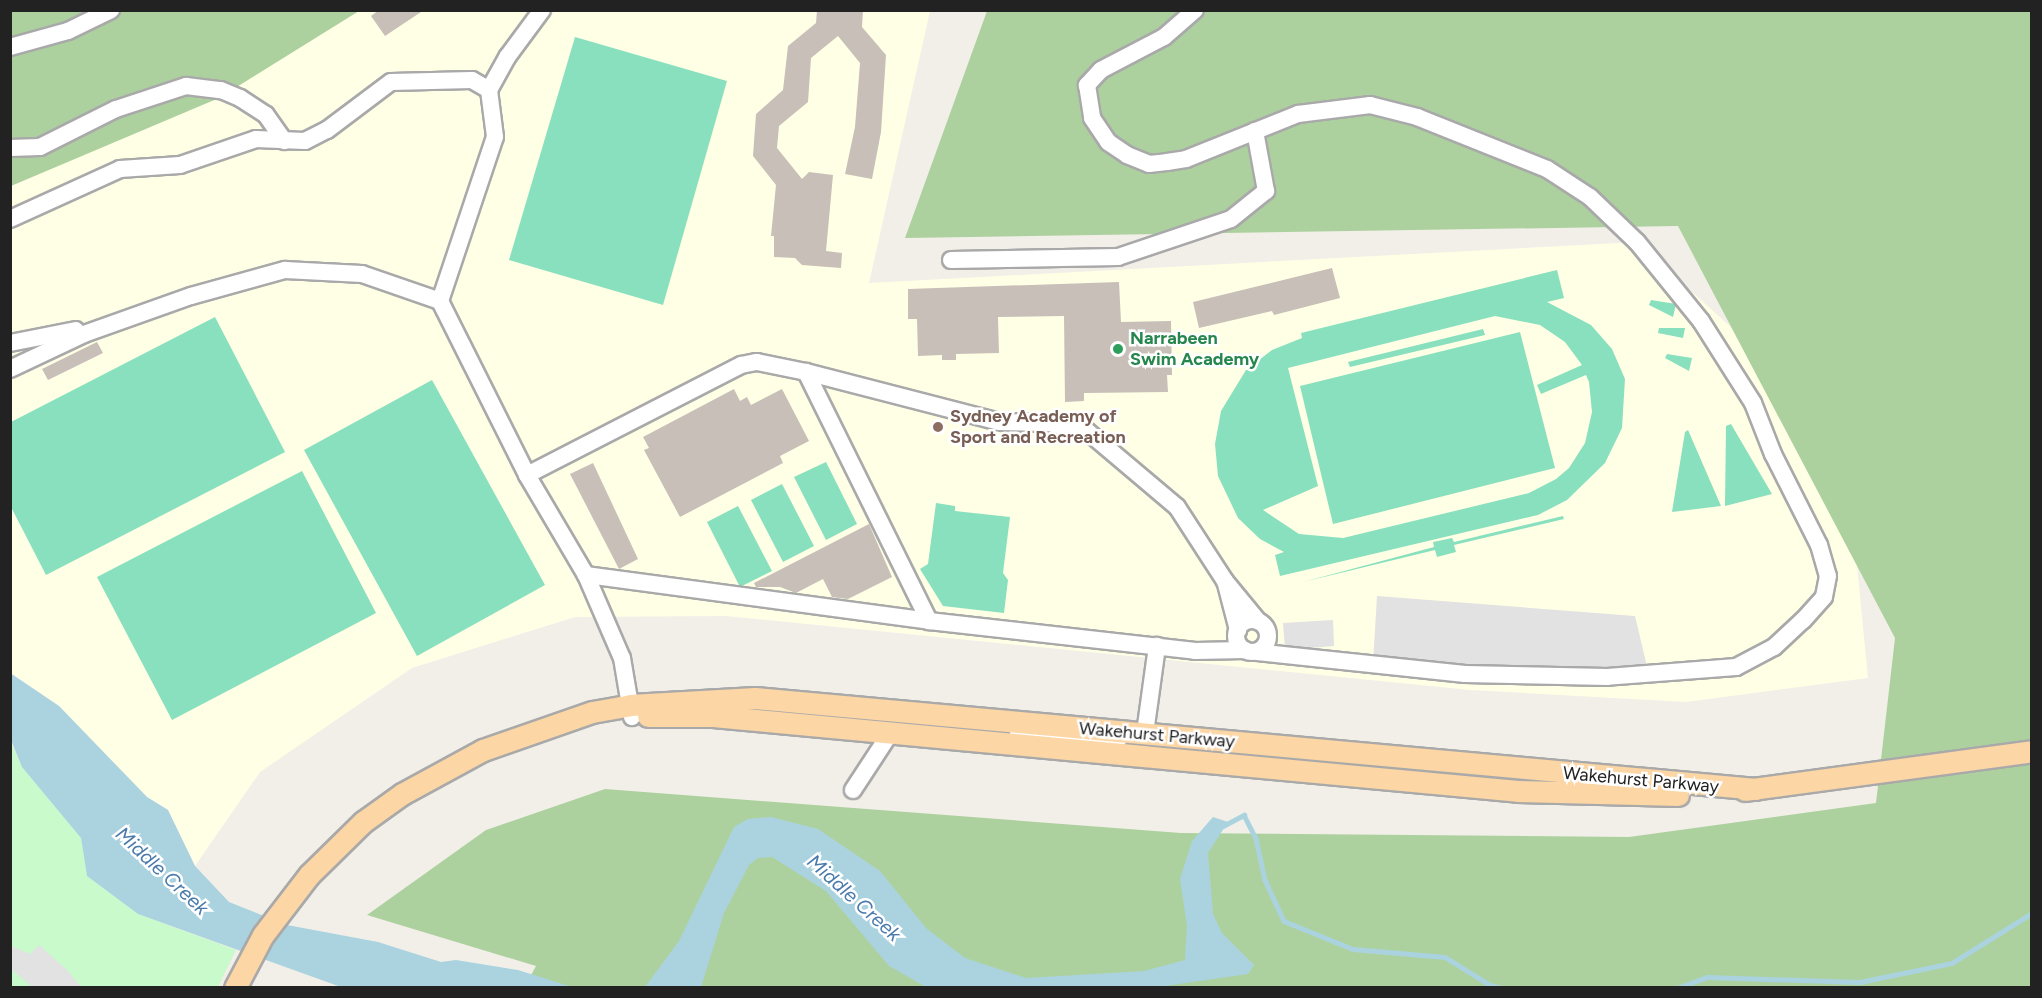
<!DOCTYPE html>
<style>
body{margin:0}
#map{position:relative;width:2042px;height:998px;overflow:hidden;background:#f2efe9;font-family:Figtree,sans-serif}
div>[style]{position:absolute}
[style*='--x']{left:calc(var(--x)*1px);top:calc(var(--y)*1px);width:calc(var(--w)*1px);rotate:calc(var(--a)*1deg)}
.education>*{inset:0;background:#ffffe5}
.forest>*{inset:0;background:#add19e}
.park>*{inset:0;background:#c8facc}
.pitch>*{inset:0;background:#88e0be}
.parking>*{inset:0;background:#e2e2e2}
.water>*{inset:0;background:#aad3df}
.stream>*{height:4.5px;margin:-2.25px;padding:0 2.25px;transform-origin:2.25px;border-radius:2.25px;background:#aad3df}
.building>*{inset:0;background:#c7bfb8}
.roads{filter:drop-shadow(2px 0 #a9a9a9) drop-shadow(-2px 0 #a9a9a9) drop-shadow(0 2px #a9a9a9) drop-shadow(0 -2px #a9a9a9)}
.minor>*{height:16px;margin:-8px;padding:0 8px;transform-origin:8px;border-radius:8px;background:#fff}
.minor>.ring{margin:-8px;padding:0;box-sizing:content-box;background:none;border:16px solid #fff;border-radius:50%}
.major>*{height:21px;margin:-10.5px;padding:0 10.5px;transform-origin:10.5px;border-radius:10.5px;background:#fcd6a4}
.dots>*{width:16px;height:16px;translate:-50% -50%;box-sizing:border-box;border:3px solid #fff;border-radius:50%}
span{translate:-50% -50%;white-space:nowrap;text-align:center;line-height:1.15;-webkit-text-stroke:5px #fff;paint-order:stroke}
.leisure-label{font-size:18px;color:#27864d;font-weight:700}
.left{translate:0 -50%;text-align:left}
.education-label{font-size:18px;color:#785e54;font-weight:700}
.street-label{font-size:18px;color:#222}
.water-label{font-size:20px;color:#4a7aab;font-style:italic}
.frame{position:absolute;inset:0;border:12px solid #222;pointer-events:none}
</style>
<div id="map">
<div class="education">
<i style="clip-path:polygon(309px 11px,930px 11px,869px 283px,1637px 242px,1745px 340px,1852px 514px,1868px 678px,1686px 702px,1470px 690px,726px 616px,575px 617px,412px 668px,260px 772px,195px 866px,168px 810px,147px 797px,59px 706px,11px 673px,10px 105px)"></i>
</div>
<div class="forest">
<i style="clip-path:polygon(11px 11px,359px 11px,219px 98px,11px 186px)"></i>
<i style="clip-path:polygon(987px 11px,2031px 11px,2031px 987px,524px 988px,536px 966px,367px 915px,486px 830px,605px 789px,1181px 833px,1629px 837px,1876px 803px,1895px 638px,1678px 226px,905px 238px)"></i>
</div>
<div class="park">
<i style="clip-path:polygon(10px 740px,22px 767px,81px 838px,87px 876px,138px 914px,236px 950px,218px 987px,11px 987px)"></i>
</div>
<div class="pitch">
<i style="clip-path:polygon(575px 37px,727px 81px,663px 305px,509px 260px)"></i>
<i style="clip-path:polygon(evenodd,1557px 270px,1564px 298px,1547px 302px,1591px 325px,1612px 349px,1625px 379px,1622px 428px,1605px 463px,1567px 500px,1538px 515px,1280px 576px,1275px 555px,1284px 552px,1260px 539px,1238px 518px,1218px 476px,1215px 444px,1221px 411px,1246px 370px,1272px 350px,1302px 338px,1301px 333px,1557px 270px,1495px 316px,1540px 325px,1565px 342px,1582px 365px,1537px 385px,1541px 394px,1586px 375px,1589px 382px,1592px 412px,1585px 443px,1569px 468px,1556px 479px,1529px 493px,1343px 538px,1299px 534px,1263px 510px,1318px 486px,1288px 368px,1495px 316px)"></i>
<i style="clip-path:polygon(1651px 300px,1676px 304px,1673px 317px,1649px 305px)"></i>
<i style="clip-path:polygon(215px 317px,285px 452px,46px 575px,11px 507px,11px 422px)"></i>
<i style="clip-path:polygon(1659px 328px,1685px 328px,1683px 338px,1658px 333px)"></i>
<i style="clip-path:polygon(1483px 329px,1485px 335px,1350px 367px,1348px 362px)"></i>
<i style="clip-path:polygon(1520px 332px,1555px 468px,1333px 524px,1300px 386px)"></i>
<i style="clip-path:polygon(1667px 354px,1692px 358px,1689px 371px,1665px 358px)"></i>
<i style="clip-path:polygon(432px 380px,545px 585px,417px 656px,304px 450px)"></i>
<i style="clip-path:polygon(1731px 424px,1772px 494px,1725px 506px,1726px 426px)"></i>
<i style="clip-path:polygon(1688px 430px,1721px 506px,1672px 512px,1685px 432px)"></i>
<i style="clip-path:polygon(826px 462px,857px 524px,826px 540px,794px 477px)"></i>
<i style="clip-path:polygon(302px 471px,376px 613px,172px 720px,97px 577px)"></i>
<i style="clip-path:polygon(782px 484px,814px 546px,783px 562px,751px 500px)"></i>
<i style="clip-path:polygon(936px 503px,955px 506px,955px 511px,1010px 517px,1003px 573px,1008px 580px,1004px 613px,943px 606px,920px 569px,928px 564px)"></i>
<i style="clip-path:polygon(738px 506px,772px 571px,740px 587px,707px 522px)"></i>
<i style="clip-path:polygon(1563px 516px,1564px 519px,1454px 545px,1456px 552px,1437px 557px,1435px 550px,1303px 582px,1434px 547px,1433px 542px,1452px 538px,1454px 542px)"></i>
</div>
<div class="parking">
<i style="clip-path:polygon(1377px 596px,1635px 616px,1649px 675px,1373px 663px)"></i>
<i style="clip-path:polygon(1333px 620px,1334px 646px,1285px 650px,1283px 623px)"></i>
<i style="clip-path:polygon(39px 945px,67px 970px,81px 987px,32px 987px,11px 969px,11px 946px,30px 954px)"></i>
</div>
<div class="water">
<i style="clip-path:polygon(10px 673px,59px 706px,147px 797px,168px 810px,195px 866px,229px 902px,287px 925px,378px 942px,441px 962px,456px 960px,518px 970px,572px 987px,341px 987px,138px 914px,87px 876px,81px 838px,22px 767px,11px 740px)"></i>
<i style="clip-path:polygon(771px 817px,818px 829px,880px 871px,926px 928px,965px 958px,1026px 978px,1144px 971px,1185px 960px,1187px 926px,1180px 879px,1192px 841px,1213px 817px,1228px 822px,1208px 853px,1213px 914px,1222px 933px,1254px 965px,1248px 974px,1158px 987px,926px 987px,889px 966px,826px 891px,772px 857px,758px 858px,749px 865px,724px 913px,701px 987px,645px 987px,679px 941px,734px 827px,748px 819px)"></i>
</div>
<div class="stream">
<i style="--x:1223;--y:826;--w:24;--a:-28"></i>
<i style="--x:1244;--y:815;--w:27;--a:63"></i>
<i style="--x:1256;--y:839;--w:42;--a:77.6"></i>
<i style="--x:1265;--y:880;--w:45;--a:65.1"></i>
<i style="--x:1284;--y:921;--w:74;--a:22.1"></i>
<i style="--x:1353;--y:949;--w:92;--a:5"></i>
<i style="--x:1445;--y:957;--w:53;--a:31.9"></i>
<i style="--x:1490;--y:985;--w:11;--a:15"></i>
<i style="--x:1677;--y:988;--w:32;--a:-20"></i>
<i style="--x:1707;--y:977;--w:153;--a:1.9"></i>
<i style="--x:1860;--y:982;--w:94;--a:-11.7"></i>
<i style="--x:1952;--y:963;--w:94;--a:-32"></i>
</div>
<div class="building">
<i style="clip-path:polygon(379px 10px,424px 10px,385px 36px,371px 16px)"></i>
<i style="clip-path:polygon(817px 10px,863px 10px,862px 27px,886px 55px,881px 132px,872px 179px,845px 174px,855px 127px,860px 63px,838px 36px,811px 58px,808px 102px,779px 126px,777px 148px,802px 179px,809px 172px,833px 175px,826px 251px,842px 253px,841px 268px,802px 265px,795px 258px,774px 257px,774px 236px,771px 236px,776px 185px,753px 156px,756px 114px,783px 90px,788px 46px,816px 23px)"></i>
<i style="clip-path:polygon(1332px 268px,1340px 298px,1274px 315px,1272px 311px,1199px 328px,1193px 302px)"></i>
<i style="clip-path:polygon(1119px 282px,1121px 322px,1171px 321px,1172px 375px,1167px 375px,1168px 392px,1084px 393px,1084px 401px,1065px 402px,1064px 316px,998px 317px,999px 353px,956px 354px,956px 360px,942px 360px,942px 355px,918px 356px,917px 319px,908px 319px,908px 289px)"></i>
<i style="clip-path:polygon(97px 342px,103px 353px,48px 380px,42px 369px)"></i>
<i style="clip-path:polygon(734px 389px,740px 401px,747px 397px,751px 405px,782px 389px,809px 441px,780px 456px,783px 463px,680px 517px,644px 450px,649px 448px,643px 437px)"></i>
<i style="clip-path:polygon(593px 463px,638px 559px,619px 569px,570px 474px)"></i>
<i style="clip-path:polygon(869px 524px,892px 577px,848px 599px,832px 597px,823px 579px,796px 593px,780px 587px,756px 587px,754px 583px)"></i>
</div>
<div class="roads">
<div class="minor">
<i style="--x:1195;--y:10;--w:41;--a:138.9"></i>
<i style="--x:1164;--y:37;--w:71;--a:152.4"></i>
<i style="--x:1101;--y:70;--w:21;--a:133"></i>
<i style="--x:1087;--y:85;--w:33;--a:81"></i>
<i style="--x:1092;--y:118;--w:29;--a:56"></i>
<i style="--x:1108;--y:142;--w:23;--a:34"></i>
<i style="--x:1127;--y:155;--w:24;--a:22"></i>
<i style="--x:1149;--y:164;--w:18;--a:-6"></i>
<i style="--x:1167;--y:162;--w:19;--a:-9"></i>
<i style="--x:1186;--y:159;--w:121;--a:-21.9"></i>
<i style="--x:1298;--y:114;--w:73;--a:-7.1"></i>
<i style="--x:1370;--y:105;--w:49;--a:14.3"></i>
<i style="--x:1417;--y:117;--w:140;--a:21.8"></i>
<i style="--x:1547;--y:169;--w:51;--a:33.1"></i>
<i style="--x:1590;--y:197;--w:65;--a:43.8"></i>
<i style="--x:1637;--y:242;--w:102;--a:51"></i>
<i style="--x:1701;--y:321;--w:97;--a:57.6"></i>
<i style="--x:1753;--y:403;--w:55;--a:68.6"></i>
<i style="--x:1773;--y:454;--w:102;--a:63.2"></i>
<i style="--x:1819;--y:545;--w:32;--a:74"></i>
<i style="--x:1828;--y:576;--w:21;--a:101"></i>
<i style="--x:1824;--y:597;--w:31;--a:132"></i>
<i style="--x:1803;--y:620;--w:40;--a:137"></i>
<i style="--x:1774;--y:647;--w:43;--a:152.2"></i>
<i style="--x:1736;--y:667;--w:129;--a:175.6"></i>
<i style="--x:1607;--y:677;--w:142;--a:-178.8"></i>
<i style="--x:1465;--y:674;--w:209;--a:-174"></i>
<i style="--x:10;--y:47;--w:60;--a:-15.4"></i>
<i style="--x:68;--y:31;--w:48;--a:-26"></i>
<i style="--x:10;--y:148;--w:30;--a:-2"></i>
<i style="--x:40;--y:147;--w:85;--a:-26.6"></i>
<i style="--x:116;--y:109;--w:74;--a:-18.2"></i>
<i style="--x:186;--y:86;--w:35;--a:7"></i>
<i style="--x:221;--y:90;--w:21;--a:23"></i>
<i style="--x:240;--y:98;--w:31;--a:33"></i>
<i style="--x:266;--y:115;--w:32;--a:55"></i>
<i style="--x:10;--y:219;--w:121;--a:-24.4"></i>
<i style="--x:120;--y:169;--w:60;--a:-3.8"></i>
<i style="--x:180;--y:165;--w:80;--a:-18.9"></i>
<i style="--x:256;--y:139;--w:49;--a:2.3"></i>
<i style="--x:305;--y:141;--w:25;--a:-27"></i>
<i style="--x:327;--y:130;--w:80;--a:-36.9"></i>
<i style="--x:391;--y:82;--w:81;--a:-1.4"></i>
<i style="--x:472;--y:80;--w:20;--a:30"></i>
<i style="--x:951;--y:260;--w:167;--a:-1"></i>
<i style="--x:1118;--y:257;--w:119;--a:-18.6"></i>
<i style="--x:1231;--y:219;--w:45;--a:-38.7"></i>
<i style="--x:1266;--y:191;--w:61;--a:-100.4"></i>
<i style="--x:440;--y:301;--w:173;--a:-71.5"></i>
<i style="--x:495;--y:137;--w:47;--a:-97.3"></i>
<i style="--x:489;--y:90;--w:39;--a:-61"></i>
<i style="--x:508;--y:56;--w:57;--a:-53.5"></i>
<i style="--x:10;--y:343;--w:67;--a:-11.1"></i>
<i style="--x:10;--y:369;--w:82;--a:-25.3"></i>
<i style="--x:84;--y:334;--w:114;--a:-19.6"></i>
<i style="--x:191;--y:296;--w:98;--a:-15.5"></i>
<i style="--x:285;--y:270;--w:77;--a:3"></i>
<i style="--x:362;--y:274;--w:83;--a:19.1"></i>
<i style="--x:440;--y:301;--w:195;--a:63.4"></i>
<i style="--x:527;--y:475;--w:116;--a:59.5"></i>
<i style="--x:586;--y:575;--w:90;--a:66.6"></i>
<i style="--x:622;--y:658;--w:60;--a:80.4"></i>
<i style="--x:806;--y:372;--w:278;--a:63.7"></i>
<i style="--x:527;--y:475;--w:241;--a:-27.2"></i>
<i style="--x:741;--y:365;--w:16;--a:-11"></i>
<i style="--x:757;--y:362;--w:50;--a:11.5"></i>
<i style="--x:806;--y:372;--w:199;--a:14.5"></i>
<i style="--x:999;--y:422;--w:49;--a:1.2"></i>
<i style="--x:1048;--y:423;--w:40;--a:12"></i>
<i style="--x:1087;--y:431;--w:118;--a:40.2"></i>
<i style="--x:1177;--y:507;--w:88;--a:57"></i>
<i style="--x:1225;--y:581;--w:52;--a:50.5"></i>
<i style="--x:586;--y:575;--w:346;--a:7.6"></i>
<i style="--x:929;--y:621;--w:268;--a:6.4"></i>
<i style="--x:1195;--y:651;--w:50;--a:-1.1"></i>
<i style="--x:1226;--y:584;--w:48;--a:75.4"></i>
<i class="ring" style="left:1236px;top:620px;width:16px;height:16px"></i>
<i style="--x:1145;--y:733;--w:88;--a:-82.1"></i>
<i style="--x:1018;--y:734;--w:100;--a:4"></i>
<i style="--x:853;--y:790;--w:69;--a:-56.8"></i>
</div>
<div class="major">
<i style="--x:648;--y:716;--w:65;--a:0"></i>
<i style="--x:713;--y:716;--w:808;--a:5.32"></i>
<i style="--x:1518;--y:791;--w:160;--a:1.4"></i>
<i style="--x:1745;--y:790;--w:290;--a:-7.7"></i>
<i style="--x:235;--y:988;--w:60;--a:-62.2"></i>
<i style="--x:263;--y:935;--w:76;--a:-52.5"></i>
<i style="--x:309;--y:875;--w:76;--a:-44.5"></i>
<i style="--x:363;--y:822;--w:48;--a:-35.7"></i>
<i style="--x:402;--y:794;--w:92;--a:-28.5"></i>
<i style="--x:483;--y:750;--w:115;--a:-19.2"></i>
<i style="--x:592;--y:712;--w:39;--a:-10"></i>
<i style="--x:630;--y:705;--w:125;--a:-3.2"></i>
<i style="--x:755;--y:698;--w:1005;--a:5.19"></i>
</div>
</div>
<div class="dots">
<i style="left:1118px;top:349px;background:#2e9e5b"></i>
<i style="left:938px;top:427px;background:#8d6e63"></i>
</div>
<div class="leisure-label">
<span class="left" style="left:1130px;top:349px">Narrabeen<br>Swim Academy</span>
</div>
<div class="education-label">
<span class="left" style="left:950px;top:427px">Sydney Academy of<br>Sport and Recreation</span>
</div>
<div class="street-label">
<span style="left:1157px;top:735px;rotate:5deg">Wakehurst Parkway</span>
<span style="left:1641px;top:780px;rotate:5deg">Wakehurst Parkway</span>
</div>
<div class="water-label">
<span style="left:162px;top:871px;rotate:43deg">Middle Creek</span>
<span style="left:854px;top:898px;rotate:42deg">Middle Creek</span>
</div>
<div class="frame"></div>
</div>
